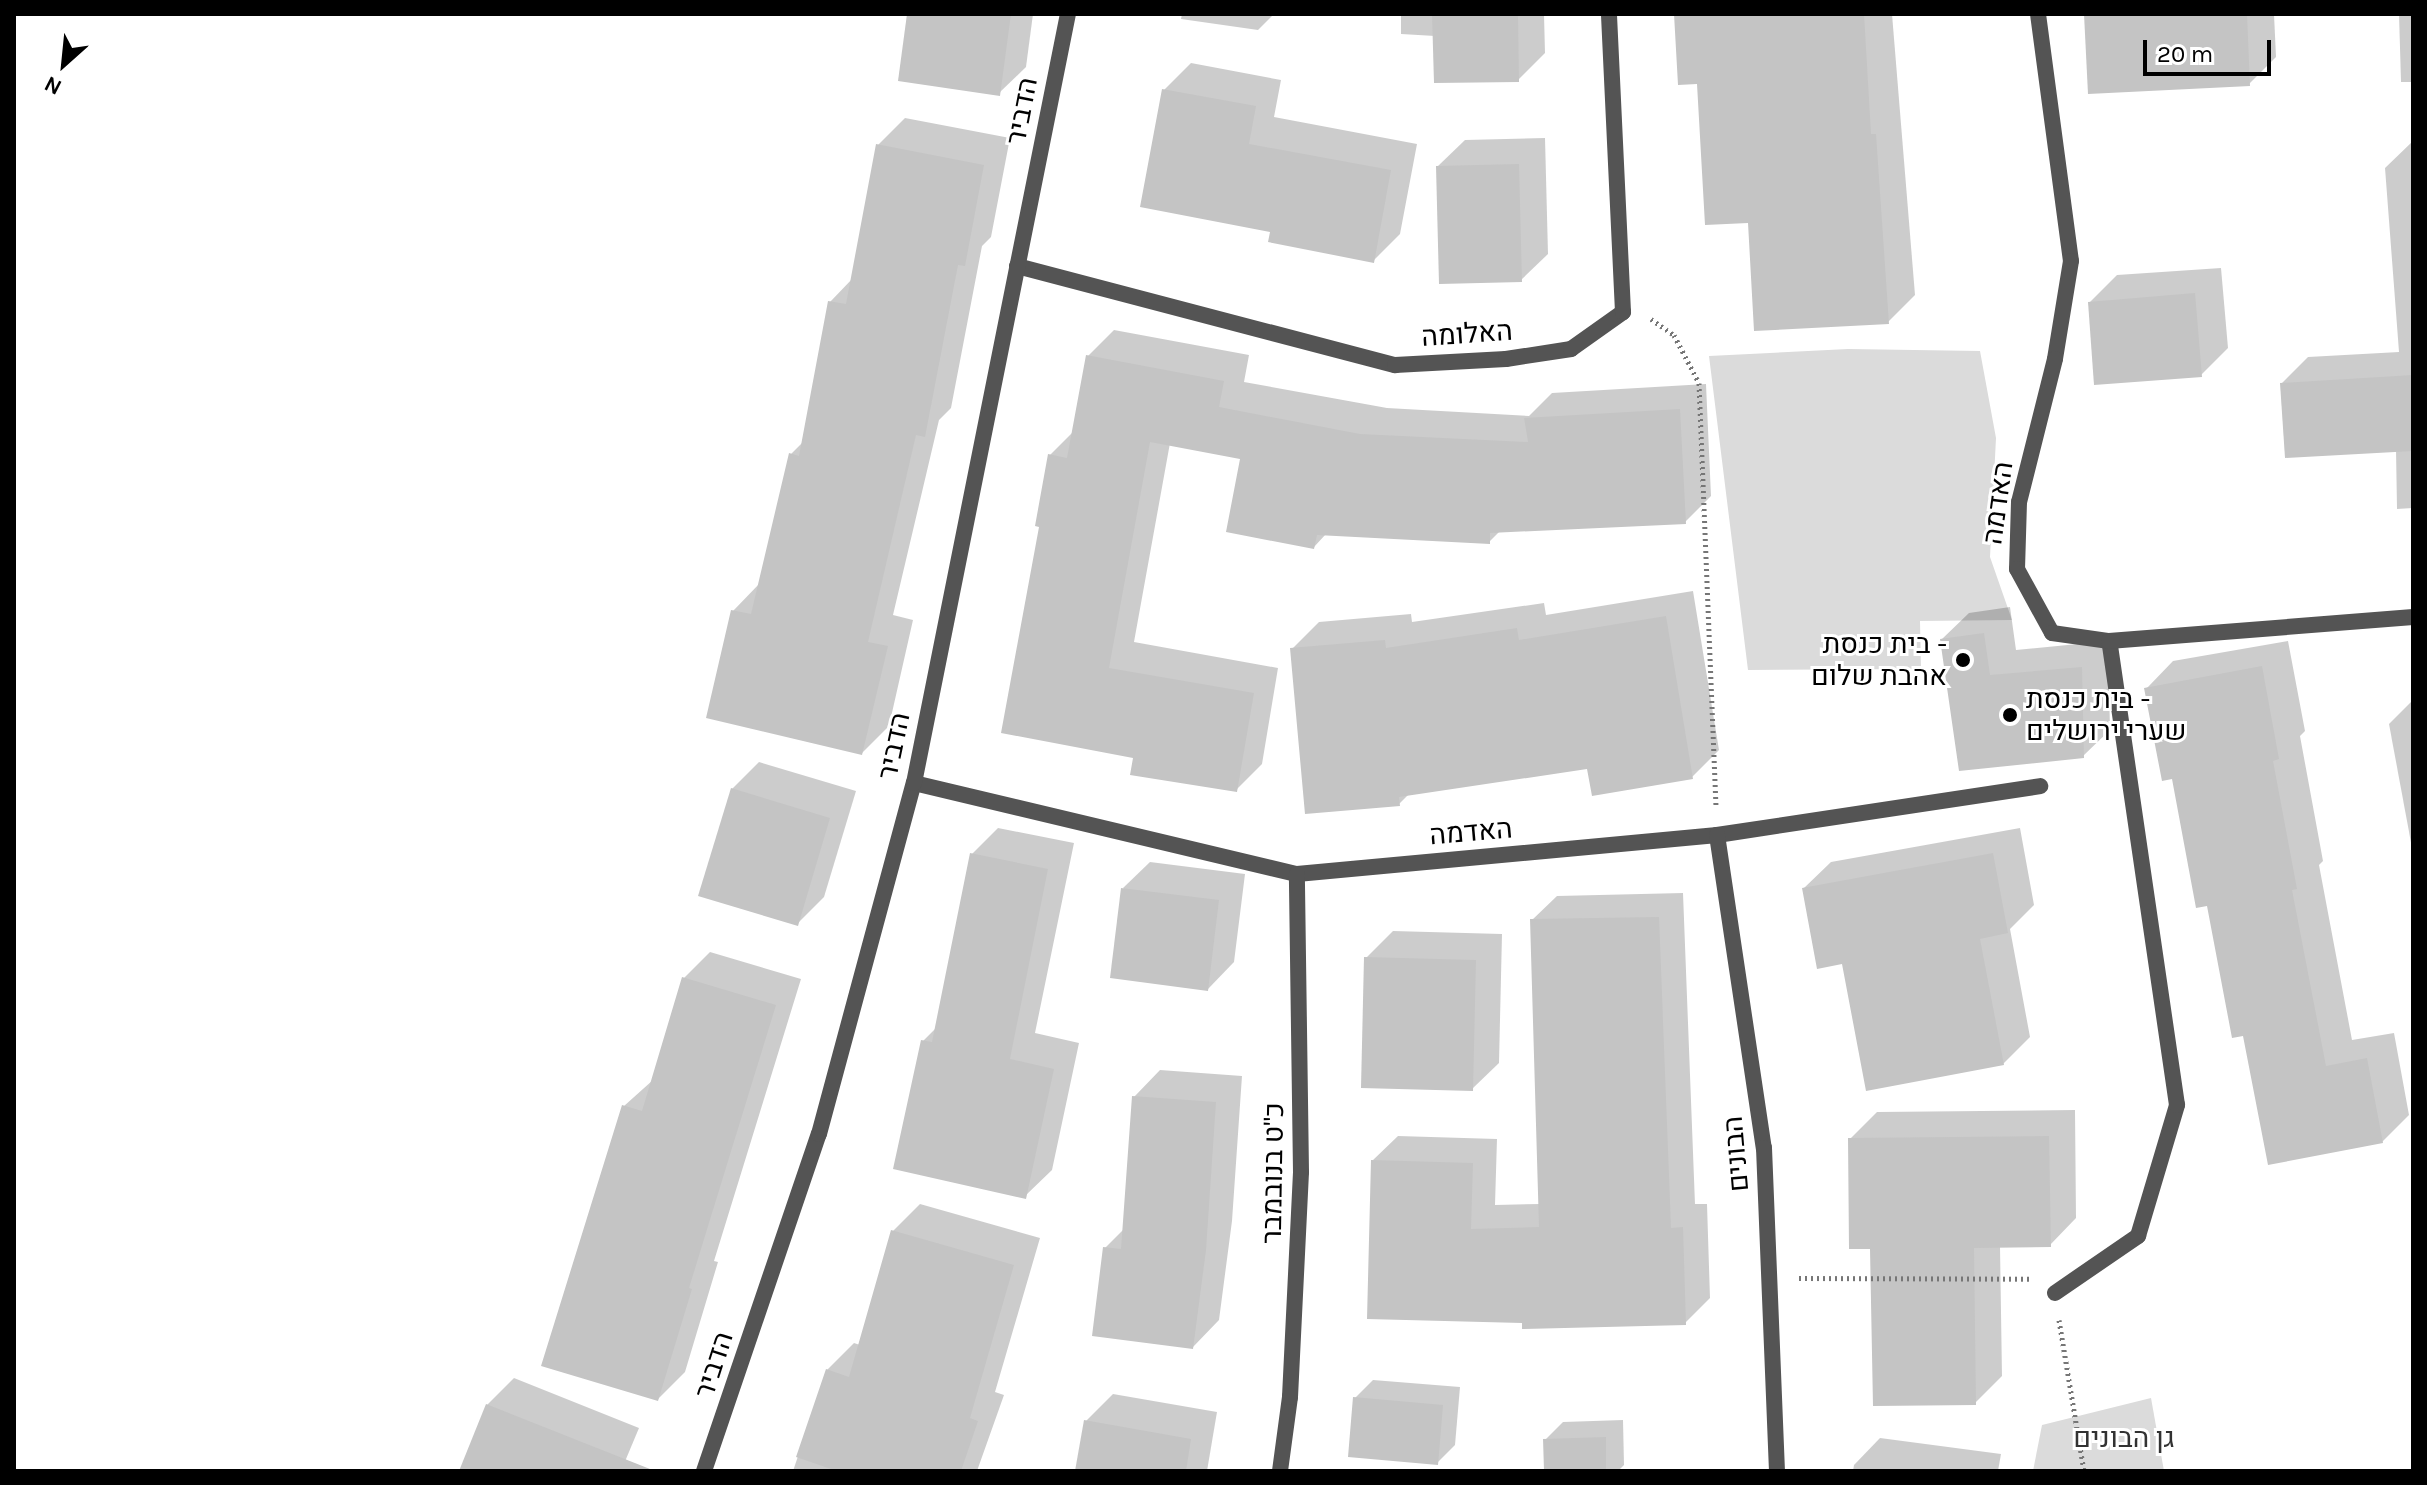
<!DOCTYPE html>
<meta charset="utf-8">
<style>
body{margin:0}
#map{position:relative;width:2427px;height:1485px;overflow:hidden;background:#fff;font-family:Karla,Heebo,sans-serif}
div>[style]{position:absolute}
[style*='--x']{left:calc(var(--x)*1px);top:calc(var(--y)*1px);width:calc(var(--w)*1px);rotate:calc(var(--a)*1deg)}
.green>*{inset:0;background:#dbdbdb}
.shadow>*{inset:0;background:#0003}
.building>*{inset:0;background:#c4c4c4}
.path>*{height:5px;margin-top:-2.5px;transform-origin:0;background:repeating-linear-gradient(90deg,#767676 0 2px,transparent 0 6px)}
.lane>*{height:16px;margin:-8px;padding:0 8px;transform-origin:8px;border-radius:8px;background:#545454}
.street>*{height:16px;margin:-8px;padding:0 8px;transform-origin:8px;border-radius:8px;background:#545454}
.dots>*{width:22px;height:22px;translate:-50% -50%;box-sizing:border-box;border:4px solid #fff;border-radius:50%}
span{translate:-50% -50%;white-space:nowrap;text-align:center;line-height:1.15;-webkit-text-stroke:6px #fff;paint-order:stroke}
.street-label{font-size:28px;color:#000}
.poi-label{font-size:28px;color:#000}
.right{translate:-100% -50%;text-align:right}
.left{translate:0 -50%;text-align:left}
.park-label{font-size:28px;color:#323232}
.frame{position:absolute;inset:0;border:16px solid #000;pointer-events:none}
.north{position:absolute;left:24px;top:24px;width:80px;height:80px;-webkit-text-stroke:6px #fff;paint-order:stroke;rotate:207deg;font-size:22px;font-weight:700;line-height:32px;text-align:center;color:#000}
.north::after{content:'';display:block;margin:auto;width:28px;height:36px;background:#000;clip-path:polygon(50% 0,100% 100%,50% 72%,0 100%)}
.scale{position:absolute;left:2143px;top:40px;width:128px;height:36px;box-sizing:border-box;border:4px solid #000;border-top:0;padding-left:10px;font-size:24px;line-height:28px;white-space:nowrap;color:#000;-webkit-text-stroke:6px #fff;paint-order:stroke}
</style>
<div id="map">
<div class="green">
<i style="clip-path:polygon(1848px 349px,1980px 351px,1996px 438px,1990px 557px,2012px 620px,1920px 621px,1921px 669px,1748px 670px,1709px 356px)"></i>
<i style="clip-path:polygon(2151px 1398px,2164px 1471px,2033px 1471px,2042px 1425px)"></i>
</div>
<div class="shadow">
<i style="clip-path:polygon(909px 14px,1033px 14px,1026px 67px,999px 93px)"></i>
<i style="clip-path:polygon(1182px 14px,1274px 14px,1258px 30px,1181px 19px)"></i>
<i style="clip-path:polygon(1401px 14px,1544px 14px,1545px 53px,1518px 80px,1435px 36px,1401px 34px)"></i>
<i style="clip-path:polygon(1676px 14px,1892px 14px,1915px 295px,1888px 322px,1750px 221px)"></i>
<i style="clip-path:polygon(2086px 14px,2274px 14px,2276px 57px,2249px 84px)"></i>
<i style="clip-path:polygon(2399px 14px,2413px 14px,2413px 82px,2401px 82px)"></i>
<i style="clip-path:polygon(1191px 63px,1281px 80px,1274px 117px,1417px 144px,1400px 234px,1373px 261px,1272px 230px,1164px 90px)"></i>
<i style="clip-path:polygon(905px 118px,1010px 138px,991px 237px,982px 246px,951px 408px,939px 420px,893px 615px,913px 620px,889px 726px,862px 753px,733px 611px,760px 583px,791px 454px,804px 441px,830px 302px,853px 278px,878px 145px)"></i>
<i style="clip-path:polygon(1545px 138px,1548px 254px,1521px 280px,1438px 166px,1465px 140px)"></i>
<i style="clip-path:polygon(2413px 141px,2413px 508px,2397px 509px,2396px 450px,2282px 383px,2308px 357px,2399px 352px,2385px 168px)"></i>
<i style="clip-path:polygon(2221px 268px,2228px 348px,2201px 375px,2090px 302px,2117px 275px)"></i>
<i style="clip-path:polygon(1114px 330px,1249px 355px,1244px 382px,1387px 408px,1529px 416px,1552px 393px,1706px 384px,1711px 496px,1685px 522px,1501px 530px,1489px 542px,1326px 534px,1314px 547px,1242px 457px,1170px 443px,1134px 642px,1278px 668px,1262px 764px,1236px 790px,1135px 757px,1042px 525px,1050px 455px,1074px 431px,1088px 356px)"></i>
<i style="clip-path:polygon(1693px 591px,1719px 750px,1692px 777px,1589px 767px,1409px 794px,1399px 804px,1292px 649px,1319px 622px,1411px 614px,1412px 622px,1544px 603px,1546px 615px)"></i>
<i style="clip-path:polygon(2010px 607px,2016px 650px,2108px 641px,2110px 730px,2083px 756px,1942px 639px,1969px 613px)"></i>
<i style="clip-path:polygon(2288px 641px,2305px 731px,2300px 736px,2323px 861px,2319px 865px,2352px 1040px,2394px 1033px,2409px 1115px,2382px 1142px,2245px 1033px,2147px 688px,2173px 661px)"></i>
<i style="clip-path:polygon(2413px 700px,2413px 847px,2412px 848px,2389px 724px)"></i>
<i style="clip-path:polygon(759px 762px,856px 791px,824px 897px,797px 924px,732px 789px)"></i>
<i style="clip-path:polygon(998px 828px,1074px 843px,1035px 1033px,1079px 1043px,1052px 1170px,1025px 1196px,923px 1041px,937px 1027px,972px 854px)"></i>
<i style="clip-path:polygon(2020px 828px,2034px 905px,2010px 929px,2030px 1037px,2003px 1064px,1804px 888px,1831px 862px)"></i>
<i style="clip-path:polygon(1150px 862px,1245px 874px,1234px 962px,1208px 989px,1123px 888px)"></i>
<i style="clip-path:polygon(1683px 893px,1695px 1204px,1707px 1204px,1710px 1298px,1685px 1323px,1524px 1321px,1373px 1160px,1398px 1136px,1497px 1139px,1495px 1205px,1540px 1204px,1532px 920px,1557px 896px)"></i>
<i style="clip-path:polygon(1393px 931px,1502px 934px,1499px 1063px,1472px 1089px,1366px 958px)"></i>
<i style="clip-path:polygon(710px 952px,801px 979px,714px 1261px,718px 1262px,685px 1372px,658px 1399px,624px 1106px,653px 1080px,684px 978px)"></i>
<i style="clip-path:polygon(1160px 1070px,1242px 1076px,1232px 1221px,1219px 1320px,1193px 1347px,1105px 1248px,1125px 1228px,1134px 1097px)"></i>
<i style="clip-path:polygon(2075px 1110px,2076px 1218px,2050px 1245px,2000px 1246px,2002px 1376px,1975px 1403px,1872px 1247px,1850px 1139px,1877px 1112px)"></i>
<i style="clip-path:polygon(920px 1204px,1040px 1238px,995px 1392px,1004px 1395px,977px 1471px,793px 1471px,827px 1370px,854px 1343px,860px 1345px,893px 1231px)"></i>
<i style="clip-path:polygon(514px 1378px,639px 1428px,621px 1471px,461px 1471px,487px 1405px)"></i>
<i style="clip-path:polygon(1373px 1380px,1460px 1387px,1455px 1445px,1437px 1463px,1355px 1398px)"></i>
<i style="clip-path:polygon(1113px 1394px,1217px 1412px,1207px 1471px,1077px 1471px,1086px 1421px)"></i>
<i style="clip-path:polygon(1623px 1420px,1624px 1465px,1618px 1471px,1546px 1471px,1545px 1440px,1563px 1422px)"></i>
<i style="clip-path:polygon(1880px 1438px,2001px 1454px,1998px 1471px,1853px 1471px,1854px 1465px)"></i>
</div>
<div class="building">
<i style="clip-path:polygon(907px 14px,1011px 14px,1000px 96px,898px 81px)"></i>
<i style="clip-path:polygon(1432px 14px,1518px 14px,1519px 82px,1434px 83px)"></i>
<i style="clip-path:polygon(1674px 14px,1864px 14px,1871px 134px,1876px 134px,1889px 324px,1754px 331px,1748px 223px,1705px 225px,1697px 84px,1678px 85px)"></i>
<i style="clip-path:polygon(2084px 14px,2247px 14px,2250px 86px,2088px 94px)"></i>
<i style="clip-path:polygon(1162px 89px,1256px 106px,1249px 144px,1391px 170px,1374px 263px,1268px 242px,1270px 232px,1140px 207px)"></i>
<i style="clip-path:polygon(876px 144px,984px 165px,965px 266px,958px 265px,925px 437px,916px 435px,868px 642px,888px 646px,862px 755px,706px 718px,731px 610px,751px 614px,789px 453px,799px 456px,828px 301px,846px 304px)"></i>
<i style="clip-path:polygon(1519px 164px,1522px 282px,1439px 284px,1436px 166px)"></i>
<i style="clip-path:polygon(2195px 293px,2202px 377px,2094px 385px,2088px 302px)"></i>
<i style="clip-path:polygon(1086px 355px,1224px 381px,1219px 407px,1360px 434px,1528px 442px,1524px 418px,1680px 409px,1686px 524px,1490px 533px,1490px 544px,1317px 535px,1314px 549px,1226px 532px,1240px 459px,1150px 442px,1109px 668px,1254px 693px,1237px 792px,1130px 775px,1133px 758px,1001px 733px,1039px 527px,1035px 526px,1048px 454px,1067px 458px)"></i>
<i style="clip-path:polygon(2413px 375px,2413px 451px,2285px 458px,2280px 383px)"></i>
<i style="clip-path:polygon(1666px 616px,1693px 779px,1592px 796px,1587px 769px,1399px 797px,1400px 806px,1305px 814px,1290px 648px,1385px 640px,1386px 648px,1517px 628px,1519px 640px)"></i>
<i style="clip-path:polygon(1984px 633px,1990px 675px,2082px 667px,2084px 758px,1959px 771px,1940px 639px)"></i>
<i style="clip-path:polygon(2262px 666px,2279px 759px,2273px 761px,2297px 889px,2292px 890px,2326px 1066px,2367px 1058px,2383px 1143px,2268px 1165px,2243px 1036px,2232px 1038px,2207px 906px,2196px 908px,2172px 779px,2162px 781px,2144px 688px)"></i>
<i style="clip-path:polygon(731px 788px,830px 818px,798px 926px,698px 896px)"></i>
<i style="clip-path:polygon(970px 853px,1048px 869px,1010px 1059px,1054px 1069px,1026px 1199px,893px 1169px,921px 1040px,932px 1042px)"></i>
<i style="clip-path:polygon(1993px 853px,2008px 933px,1980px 939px,2004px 1065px,1866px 1091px,1842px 964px,1817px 969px,1802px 888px)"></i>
<i style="clip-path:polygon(1121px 888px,1219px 900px,1208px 991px,1110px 978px)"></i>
<i style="clip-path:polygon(1659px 917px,1671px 1228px,1683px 1227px,1686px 1325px,1522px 1329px,1522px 1323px,1367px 1319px,1371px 1160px,1473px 1163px,1471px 1229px,1539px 1227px,1530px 919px)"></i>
<i style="clip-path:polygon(1364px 957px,1476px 960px,1473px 1091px,1361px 1088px)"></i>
<i style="clip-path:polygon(682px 977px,776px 1005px,689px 1288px,692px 1289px,658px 1401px,541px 1366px,622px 1105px,642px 1111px)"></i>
<i style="clip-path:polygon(1132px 1096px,1216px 1102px,1206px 1250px,1193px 1349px,1092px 1336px,1103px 1247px,1121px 1249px)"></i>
<i style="clip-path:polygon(2049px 1136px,2051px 1247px,1974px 1248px,1976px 1405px,1873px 1406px,1870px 1249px,1849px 1249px,1848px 1138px)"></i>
<i style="clip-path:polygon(891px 1230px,1014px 1265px,970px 1418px,978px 1421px,961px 1471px,837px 1471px,796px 1457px,826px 1369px,849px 1377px)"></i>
<i style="clip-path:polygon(1353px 1397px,1443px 1405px,1438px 1465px,1348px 1457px)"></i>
<i style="clip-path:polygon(486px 1404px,650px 1469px,650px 1471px,459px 1471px)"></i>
<i style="clip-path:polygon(1084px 1420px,1191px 1439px,1186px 1471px,1075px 1471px)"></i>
<i style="clip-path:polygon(1606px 1437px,1606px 1471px,1544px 1471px,1543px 1439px)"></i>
</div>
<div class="path">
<i style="--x:1651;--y:319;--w:28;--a:35"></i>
<i style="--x:1674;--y:335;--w:54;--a:62.5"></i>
<i style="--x:1699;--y:383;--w:423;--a:87.7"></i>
<i style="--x:1799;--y:1278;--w:234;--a:0.2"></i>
<i style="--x:2059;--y:1320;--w:153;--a:80.6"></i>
</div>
<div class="lane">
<i style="--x:2055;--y:1293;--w:101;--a:-34.5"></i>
<i style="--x:2138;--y:1236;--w:137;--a:-73.4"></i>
<i style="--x:2177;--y:1105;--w:469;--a:-98.3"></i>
</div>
<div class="street">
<i style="--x:2038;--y:14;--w:249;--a:82.4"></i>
<i style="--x:2071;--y:261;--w:99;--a:99.3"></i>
<i style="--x:2055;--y:359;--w:147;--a:104.1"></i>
<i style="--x:2019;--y:502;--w:67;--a:91.7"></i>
<i style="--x:2017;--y:569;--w:73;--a:61.3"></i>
<i style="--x:2052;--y:633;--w:58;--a:8"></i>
<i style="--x:2109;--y:641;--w:305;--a:-4.5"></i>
<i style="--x:1017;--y:266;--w:391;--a:14.7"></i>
<i style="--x:1395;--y:365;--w:111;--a:-3.1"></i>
<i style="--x:1506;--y:359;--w:66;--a:-8.7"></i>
<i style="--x:1571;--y:349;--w:64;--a:-35.4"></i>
<i style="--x:1623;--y:312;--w:298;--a:-92.7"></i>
<i style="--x:914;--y:783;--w:394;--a:13.4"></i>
<i style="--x:1297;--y:874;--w:422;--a:-5.3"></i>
<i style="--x:1717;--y:835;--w:327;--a:-8.6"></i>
<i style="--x:1717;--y:835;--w:317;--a:81.5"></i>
<i style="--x:1764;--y:1148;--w:323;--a:87.7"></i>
<i style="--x:704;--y:1471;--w:356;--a:-71.2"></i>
<i style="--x:819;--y:1134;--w:364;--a:-74.9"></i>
<i style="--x:914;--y:783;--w:784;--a:-78.68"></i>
<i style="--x:1280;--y:1471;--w:75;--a:-82.3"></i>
<i style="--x:1290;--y:1397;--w:225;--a:-87.2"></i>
<i style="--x:1301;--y:1172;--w:298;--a:-90.8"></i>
</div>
<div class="dots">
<i style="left:1963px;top:660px;background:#000"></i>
<i style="left:2010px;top:715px;background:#000"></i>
</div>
<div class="street-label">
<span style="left:1022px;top:111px;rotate:-79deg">הדביר</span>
<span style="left:1467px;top:334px;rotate:-4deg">האלומה</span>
<span style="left:1998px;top:503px;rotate:-82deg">האדמה</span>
<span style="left:894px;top:746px;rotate:-78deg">הדביר</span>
<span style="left:1471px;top:832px;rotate:-5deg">האדמה</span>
<span style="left:1736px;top:1154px;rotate:-95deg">הבונים</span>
<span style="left:1273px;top:1173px;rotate:-89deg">כ"ט בנובמבר</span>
<span style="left:714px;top:1365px;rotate:-72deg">הדביר</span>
</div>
<div class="poi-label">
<span class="right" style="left:1947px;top:660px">בית כנסת -<br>אהבת שלום</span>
<span class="left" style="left:2026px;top:715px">בית כנסת -<br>שערי ירושלים</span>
</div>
<div class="park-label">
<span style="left:2124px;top:1438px">גן הבונים</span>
</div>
<div class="frame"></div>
<div class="north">N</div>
<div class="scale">20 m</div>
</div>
